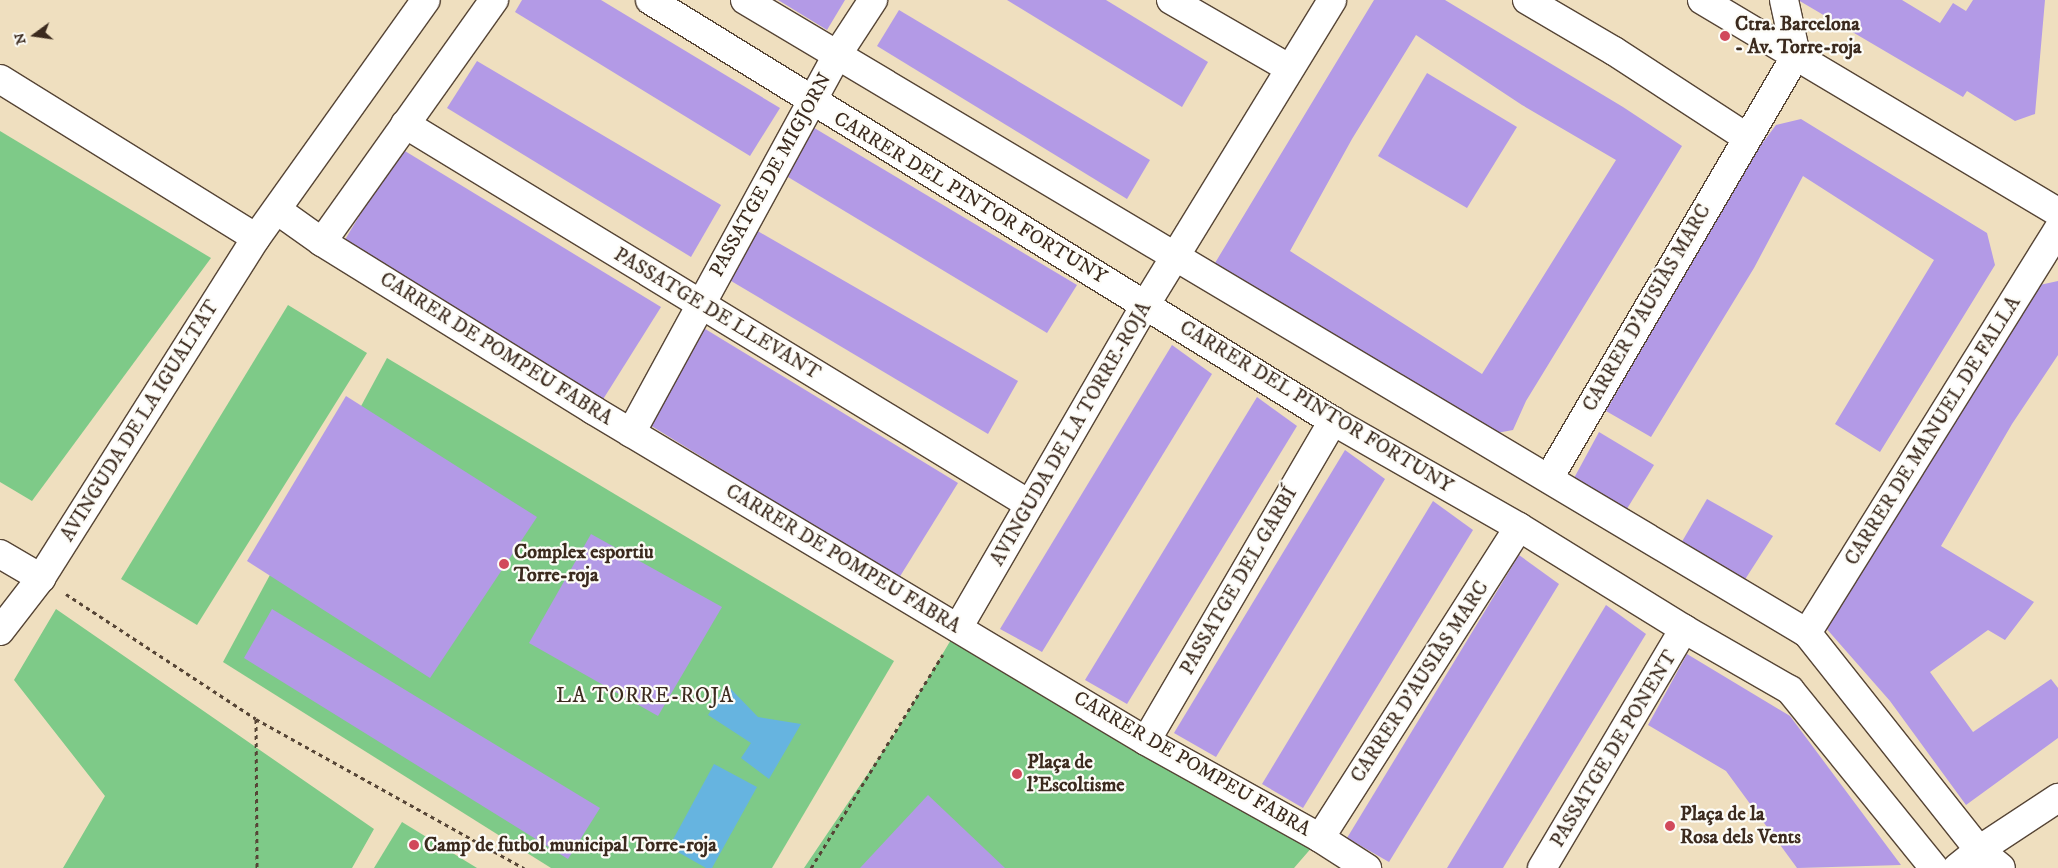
<!DOCTYPE html>
<meta charset="utf-8">
<style>
body{margin:0}
#map{position:relative;width:2058px;height:868px;overflow:hidden;background:#efdfbf;font-family:"IM FELL DW Pica",serif}
div>[style]{position:absolute}
[style*='--x']{left:calc(var(--x)*1px);top:calc(var(--y)*1px);width:calc(var(--w)*1px);rotate:calc(var(--a)*1deg)}
.green>*{inset:0;background:#7eca88}
.water>*{inset:0;background:#66b4e0}
.building>*{inset:0;background:#b39ae6}
.path>*{height:3px;margin-top:-1.5px;transform-origin:0;background:repeating-linear-gradient(90deg,#564536 0 4px,transparent 0 8px)}
.roads{filter:drop-shadow(1px 0 #564536) drop-shadow(-1px 0 #564536) drop-shadow(0 1px #564536) drop-shadow(0 -1px #564536)}
.minor>*{height:28px;margin:-14px;padding:0 14px;transform-origin:14px;border-radius:14px;background:#fff}
.dots>*{width:14px;height:14px;translate:-50% -50%;box-sizing:border-box;border:2px solid #fdfcf7;border-radius:50%}
span{translate:-50% -50%;white-space:nowrap;text-align:center;line-height:1.15;-webkit-text-stroke:4.5px #fdfcf7;paint-order:stroke}
.poi-label{font-size:20px;color:#3b2a1e;font-weight:700}
.left{translate:0 -50%;text-align:left}
.street-label{font-size:20px;color:#3b2a1e}
.neighbourhood-label{font-size:21px;color:#3b2a1e;letter-spacing:1px}
.north{position:absolute;left:10px;top:10px;width:50px;height:50px;-webkit-text-stroke:4px #fdfcf7;paint-order:stroke;rotate:256deg;font-size:14px;font-weight:700;line-height:20px;text-align:center;color:#3b2a1e}
.north::after{content:'';display:block;margin:auto;width:18px;height:22px;background:#3b2a1e;clip-path:polygon(50% 0,100% 100%,50% 72%,0 100%)}
</style>
<div id="map">
<div class="green">
<i style="clip-path:polygon(0 131px,211px 258px,32px 501px,0 482px)"></i>
<i style="clip-path:polygon(288px 305px,367px 353px,197px 625px,121px 579px)"></i>
<i style="clip-path:polygon(387px 358px,894px 661px,772px 868px,551px 868px,223px 662px)"></i>
<i style="clip-path:polygon(56px 609px,374px 829px,352px 868px,63px 868px,105px 796px,14px 680px)"></i>
<i style="clip-path:polygon(958px 628px,1320px 838px,1294px 868px,804px 868px,896px 732px)"></i>
<i style="clip-path:polygon(402px 822px,477px 868px,374px 868px)"></i>
</div>
<div class="water">
<i style="clip-path:polygon(727px 685px,758px 717px,801px 724px,769px 779px,741px 758px,751px 743px,708px 715px)"></i>
<i style="clip-path:polygon(714px 764px,757px 787px,712px 868px,706px 868px,669px 847px)"></i>
</div>
<div class="building">
<i style="clip-path:polygon(522px 0,601px 0,780px 108px,750px 156px,515px 12px)"></i>
<i style="clip-path:polygon(778px 0,845px 0,827px 30px)"></i>
<i style="clip-path:polygon(1007px 0,1106px 0,1208px 62px,1182px 107px)"></i>
<i style="clip-path:polygon(evenodd,1374px 0,1445px 0,1623px 107px,1682px 146px,1526px 401px,1513px 430px,1491px 434px,1215px 263px,1374px 0,1416px 35px,1522px 105px,1616px 160px,1482px 374px,1290px 251px,1352px 139px,1416px 35px)"></i>
<i style="clip-path:polygon(1798px 0,1902px 0,1940px 23px,1953px 3px,1966px 11px,1973px 0,2045px 0,2035px 114px,2015px 121px,1967px 91px,1963px 97px)"></i>
<i style="clip-path:polygon(899px 10px,1150px 160px,1127px 199px,877px 46px)"></i>
<i style="clip-path:polygon(477px 61px,721px 205px,691px 257px,447px 108px)"></i>
<i style="clip-path:polygon(1427px 73px,1517px 127px,1467px 208px,1378px 156px)"></i>
<i style="clip-path:polygon(1801px 119px,1987px 233px,1995px 265px,1880px 452px,1835px 424px,1934px 260px,1803px 176px,1754px 268px,1651px 437px,1606px 411px,1758px 149px,1776px 125px)"></i>
<i style="clip-path:polygon(811px 126px,1077px 285px,1047px 333px,783px 174px)"></i>
<i style="clip-path:polygon(400px 148px,661px 307px,602px 401px,343px 243px)"></i>
<i style="clip-path:polygon(749px 226px,1018px 381px,988px 434px,721px 275px)"></i>
<i style="clip-path:polygon(2058px 281px,2058px 355px,2012px 424px,1941px 546px,2034px 602px,2005px 640px,1988px 630px,1930px 672px,1973px 732px,2051px 679px,2058px 688px,2058px 738px,1966px 805px,1890px 701px,1825px 627px,2035px 286px)"></i>
<i style="clip-path:polygon(697px 324px,958px 483px,899px 578px,640px 419px)"></i>
<i style="clip-path:polygon(1172px 345px,1212px 374px,1042px 652px,1000px 629px)"></i>
<i style="clip-path:polygon(346px 396px,537px 517px,430px 678px,247px 561px)"></i>
<i style="clip-path:polygon(1257px 397px,1297px 426px,1127px 704px,1085px 680px)"></i>
<i style="clip-path:polygon(1599px 432px,1654px 465px,1625px 512px,1573px 480px)"></i>
<i style="clip-path:polygon(1345px 450px,1385px 479px,1216px 757px,1174px 733px)"></i>
<i style="clip-path:polygon(1707px 499px,1773px 536px,1744px 581px,1680px 545px)"></i>
<i style="clip-path:polygon(1433px 501px,1473px 530px,1303px 808px,1262px 784px)"></i>
<i style="clip-path:polygon(591px 534px,722px 607px,658px 716px,529px 643px)"></i>
<i style="clip-path:polygon(1519px 555px,1559px 584px,1389px 862px,1347px 838px)"></i>
<i style="clip-path:polygon(1606px 605px,1646px 634px,1503px 868px,1447px 868px)"></i>
<i style="clip-path:polygon(272px 609px,600px 808px,568px 859px,244px 658px)"></i>
<i style="clip-path:polygon(1687px 654px,1790px 716px,1901px 865px,1797px 868px,1726px 771px,1648px 725px)"></i>
<i style="clip-path:polygon(928px 795px,1005px 868px,860px 868px)"></i>
</div>
<div class="path">
<i style="--x:66;--y:594;--w:227;--a:33.3"></i>
<i style="--x:256;--y:719;--w:307;--a:29.1"></i>
<i style="--x:256;--y:719;--w:149;--a:89.6"></i>
<i style="--x:811;--y:868;--w:251;--a:-58.3"></i>
</div>
<div class="roads">
<div class="minor">
<i style="--x:650;--y:0;--w:802;--a:31.65"></i>
<i style="--x:1333;--y:421;--w:214;--a:29.7"></i>
<i style="--x:1519;--y:527;--w:194;--a:31.7"></i>
<i style="--x:1684;--y:629;--w:122;--a:29.9"></i>
<i style="--x:1790;--y:690;--w:229;--a:51"></i>
<i style="--x:745;--y:0;--w:1236;--a:30.8"></i>
<i style="--x:1807;--y:633;--w:277;--a:51.6"></i>
<i style="--x:1979;--y:850;--w:28;--a:39"></i>
<i style="--x:1171;--y:0;--w:136;--a:30"></i>
<i style="--x:1527;--y:0;--w:101;--a:30.4"></i>
<i style="--x:1614;--y:51;--w:158;--a:33.1"></i>
<i style="--x:1702;--y:0;--w:414;--a:30.8"></i>
<i style="--x:1784;--y:0;--w:56;--a:77.7"></i>
<i style="--x:0;--y:79;--w:301;--a:31.8"></i>
<i style="--x:405;--y:124;--w:731;--a:31.34"></i>
<i style="--x:277;--y:210;--w:55;--a:35.4"></i>
<i style="--x:322;--y:242;--w:319;--a:31.8"></i>
<i style="--x:593;--y:410;--w:644;--a:30.9"></i>
<i style="--x:1146;--y:741;--w:199;--a:29.1"></i>
<i style="--x:1320;--y:838;--w:56;--a:32.6"></i>
<i style="--x:322;--y:242;--w:297;--a:-54.6"></i>
<i style="--x:631;--y:433;--w:430;--a:-61.4"></i>
<i style="--x:837;--y:55;--w:66;--a:-56.8"></i>
<i style="--x:1549;--y:478;--w:490;--a:-59.7"></i>
<i style="--x:0;--y:554;--w:48;--a:30.3"></i>
<i style="--x:958;--y:628;--w:375;--a:-59.9"></i>
<i style="--x:1146;--y:304;--w:356;--a:-58.5"></i>
<i style="--x:0;--y:631;--w:67;--a:-52.3"></i>
<i style="--x:41;--y:578;--w:402;--a:-57.7"></i>
<i style="--x:256;--y:238;--w:292;--a:-54.5"></i>
<i style="--x:1807;--y:633;--w:476;--a:-58.1"></i>
<i style="--x:1146;--y:741;--w:371;--a:-59.7"></i>
<i style="--x:1320;--y:838;--w:369;--a:-57.4"></i>
<i style="--x:1542;--y:868;--w:278;--a:-59.3"></i>
<i style="--x:1957;--y:868;--w:28;--a:-39"></i>
<i style="--x:1979;--y:850;--w:95;--a:-33.4"></i>
</div>
</div>
<div class="dots">
<i style="left:1725px;top:36px;background:#d1495b"></i>
<i style="left:504px;top:564px;background:#d1495b"></i>
<i style="left:1017px;top:774px;background:#d1495b"></i>
<i style="left:1670px;top:826px;background:#d1495b"></i>
<i style="left:414px;top:845px;background:#d1495b"></i>
</div>
<div class="poi-label">
<span class="left" style="left:1735px;top:36px">Ctra. Barcelona<br>- Av. Torre-roja</span>
<span class="left" style="left:514px;top:564px">Complex esportiu<br>Torre-roja</span>
<span class="left" style="left:1027px;top:774px">Plaça de<br>l'Escoltisme</span>
<span class="left" style="left:1680px;top:826px">Plaça de la<br>Rosa dels Vents</span>
<span class="left" style="left:424px;top:845px">Camp de futbol municipal Torre-roja</span>
</div>
<div class="street-label">
<span style="left:771px;top:175px;rotate:-61deg">PASSATGE DE MIGJORN</span>
<span style="left:970px;top:198px;rotate:31deg">CARRER DEL PINTOR FORTUNY</span>
<span style="left:1647px;top:308px;rotate:-60deg">CARRER D'AUSIÀS MARC</span>
<span style="left:717px;top:314px;rotate:31deg">PASSATGE DE LLEVANT</span>
<span style="left:496px;top:349px;rotate:32deg">CARRER DE POMPEU FABRA</span>
<span style="left:1316px;top:407px;rotate:31deg">CARRER DEL PINTOR FORTUNY</span>
<span style="left:140px;top:421px;rotate:-58deg">AVINGUDA DE LA IGUALTAT</span>
<span style="left:1933px;top:431px;rotate:-58deg">CARRER DE MANUEL DE FALLA</span>
<span style="left:1071px;top:434px;rotate:-60deg">AVINGUDA DE LA TORRE-ROJA</span>
<span style="left:843px;top:559px;rotate:31deg">CARRER DE POMPEU FABRA</span>
<span style="left:1239px;top:581px;rotate:-60deg">PASSATGE DEL GARBÍ</span>
<span style="left:1420px;top:682px;rotate:-57deg">CARRER D'AUSIÀS MARC</span>
<span style="left:1614px;top:749px;rotate:-59deg">PASSATGE DE PONENT</span>
<span style="left:1192px;top:764px;rotate:30deg">CARRER DE POMPEU FABRA</span>
</div>
<div class="neighbourhood-label">
<span style="left:645px;top:696px">LA TORRE-ROJA</span>
</div>
<div class="north">N</div>
</div>
